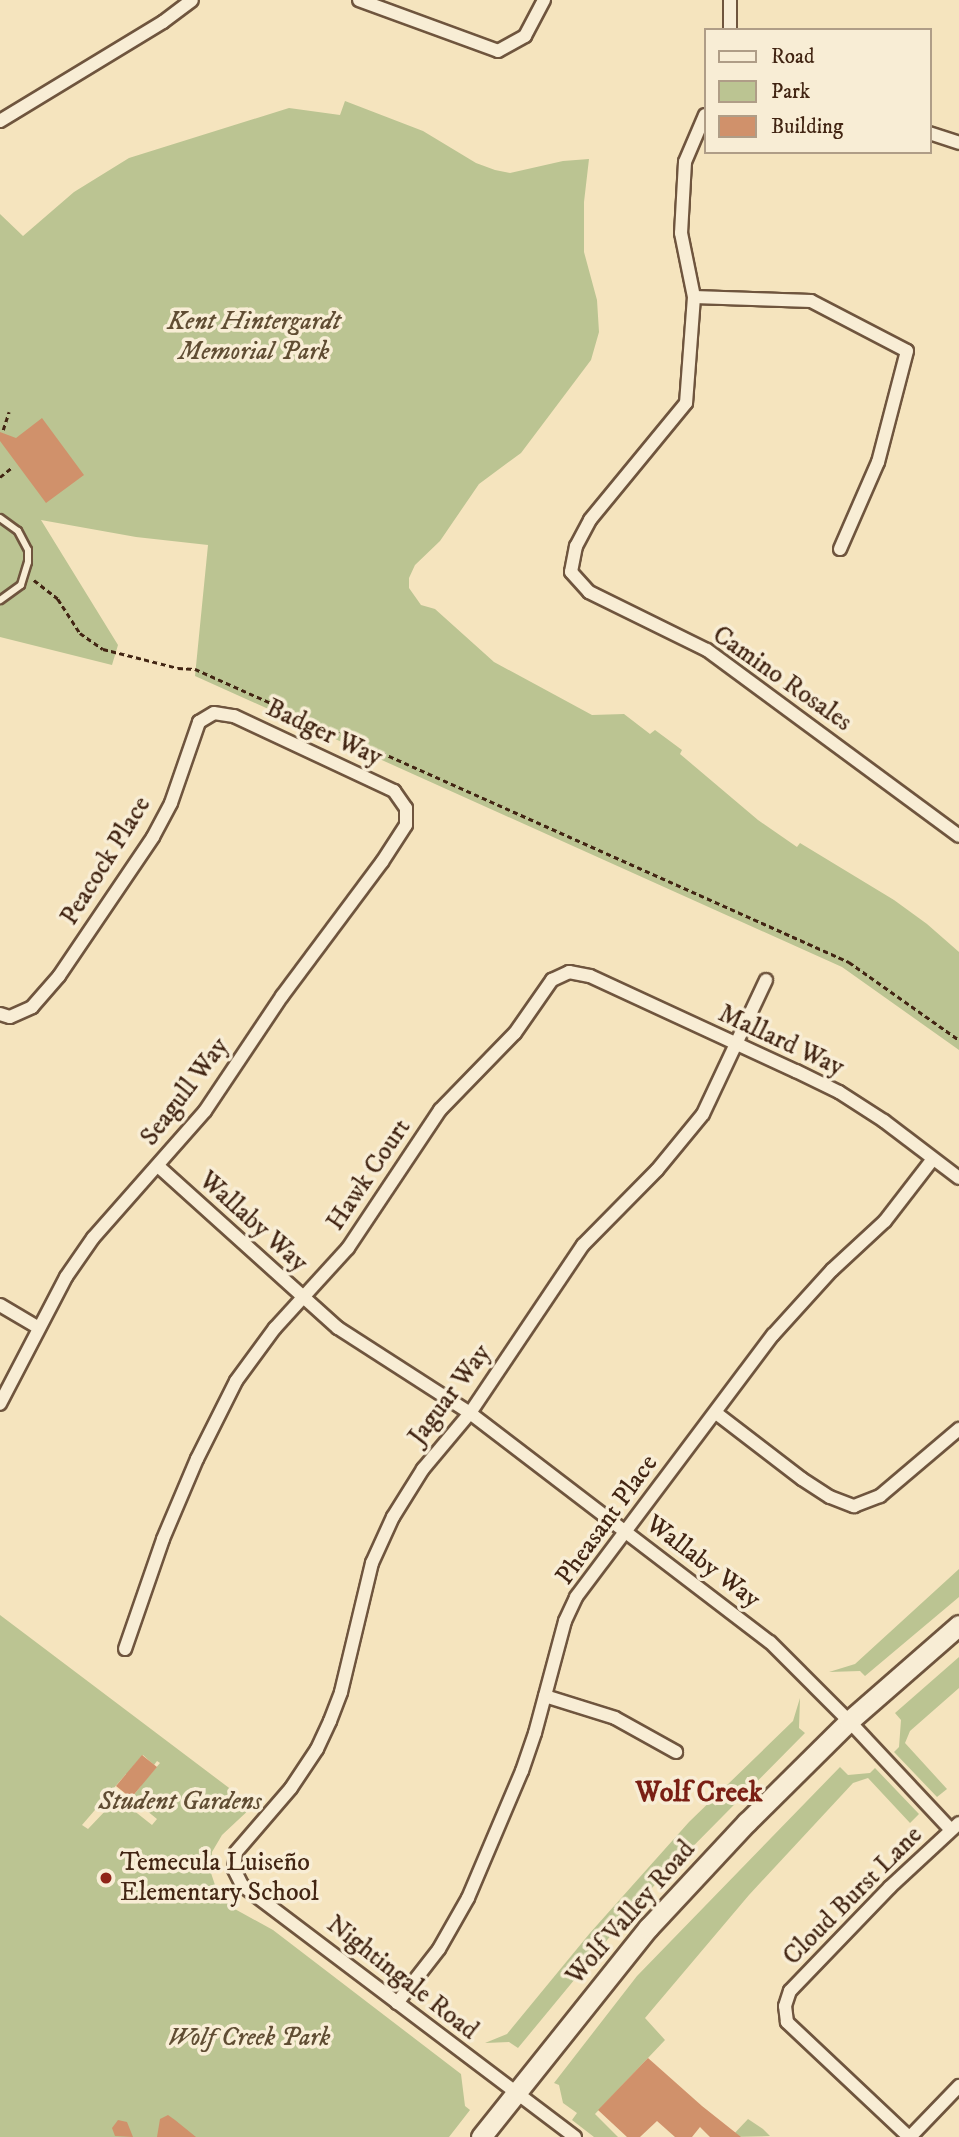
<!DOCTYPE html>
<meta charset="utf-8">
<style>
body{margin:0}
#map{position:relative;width:959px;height:2137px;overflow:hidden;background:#f5e4be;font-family:"IM FELL DW Pica",serif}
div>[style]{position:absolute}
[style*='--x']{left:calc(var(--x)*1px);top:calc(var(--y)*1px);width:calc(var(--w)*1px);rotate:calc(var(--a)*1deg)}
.green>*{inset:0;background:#bbc492}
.building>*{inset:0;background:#d0916b}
.path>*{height:2.5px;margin-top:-1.25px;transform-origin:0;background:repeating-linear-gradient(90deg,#422513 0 5px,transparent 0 8.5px)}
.roads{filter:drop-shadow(2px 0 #6f553e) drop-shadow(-2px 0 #6f553e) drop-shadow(0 2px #6f553e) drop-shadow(0 -2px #6f553e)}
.lane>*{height:6px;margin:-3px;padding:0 3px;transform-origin:3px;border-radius:3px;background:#f8edd5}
.street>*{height:12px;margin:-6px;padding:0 6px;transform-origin:6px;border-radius:6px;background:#f8edd5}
.secondary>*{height:19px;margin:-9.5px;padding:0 9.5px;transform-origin:9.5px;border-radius:9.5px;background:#f8edd5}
.dots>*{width:19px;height:19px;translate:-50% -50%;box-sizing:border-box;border:4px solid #f8edd5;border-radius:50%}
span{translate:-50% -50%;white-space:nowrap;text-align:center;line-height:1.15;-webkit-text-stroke:7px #f8edd5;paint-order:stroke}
.park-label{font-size:26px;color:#604d33;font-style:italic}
.street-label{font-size:26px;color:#422513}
.poi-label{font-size:26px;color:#422513}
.left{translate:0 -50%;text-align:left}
.neighbourhood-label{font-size:28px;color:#7a1f14;font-weight:700}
.legend{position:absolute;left:704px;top:28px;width:228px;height:126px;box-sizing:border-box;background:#f8edd5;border:2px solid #af9d87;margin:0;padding:9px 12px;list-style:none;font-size:21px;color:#422513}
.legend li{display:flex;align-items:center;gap:14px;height:35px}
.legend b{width:35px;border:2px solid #af9d87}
</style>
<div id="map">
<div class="green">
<i style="clip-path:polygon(345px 101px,423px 131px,476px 163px,495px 170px,510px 173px,563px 161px,589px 159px,584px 202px,584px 252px,597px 300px,599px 332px,591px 360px,521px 453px,479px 484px,440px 541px,415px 565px,409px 578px,409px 588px,421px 605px,435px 609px,494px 662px,592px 715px,624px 714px,650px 734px,655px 730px,682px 750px,680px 754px,758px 820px,797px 847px,800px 843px,894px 900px,927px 924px,959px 952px,959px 1050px,842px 967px,195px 676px,208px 545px,136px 537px,41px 520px,118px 645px,112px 665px,0 637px,0 214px,23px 236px,74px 192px,129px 158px,289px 108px,340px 115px)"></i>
<i style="clip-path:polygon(959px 1569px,959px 1597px,865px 1676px,860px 1671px,829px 1672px,855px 1664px)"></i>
<i style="clip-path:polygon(evenodd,0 1615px,253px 1806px,222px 1835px,212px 1852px,211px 1873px,217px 1891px,233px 1908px,273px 1930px,461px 2074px,465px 2106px,470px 2110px,449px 2137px,0 2137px,0 1615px,143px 1755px,154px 1765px,157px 1761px,160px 1763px,148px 1777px,134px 1765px,143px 1755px,0 1615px,126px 1774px,141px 1786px,131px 1798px,157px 1819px,152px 1825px,128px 1806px,126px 1809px,120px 1804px,108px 1808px,88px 1829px,82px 1825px,126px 1774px)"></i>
<i style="clip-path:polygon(959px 1657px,959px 1688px,910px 1731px,905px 1743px,947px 1789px,937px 1797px,894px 1752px,899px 1747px,901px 1720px,895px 1713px)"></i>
<i style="clip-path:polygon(800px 1698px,799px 1728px,805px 1733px,641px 1899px,518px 2048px,509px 2042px,485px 2043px,507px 2034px,590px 1933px,689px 1822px,793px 1721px)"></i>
<i style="clip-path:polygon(840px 1767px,848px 1775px,870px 1773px,875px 1768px,919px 1814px,910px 1823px,868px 1778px,853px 1783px,749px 1895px,645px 2018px,665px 2040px,595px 2114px,618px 2137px,594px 2137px,572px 2120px,577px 2113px,563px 2103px,559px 2085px,554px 2083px,637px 1976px)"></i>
<i style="clip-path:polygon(748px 2119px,763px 2129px,770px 2136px,731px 2137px)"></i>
</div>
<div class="building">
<i style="clip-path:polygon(42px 418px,84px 475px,46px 503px,0 441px,0 432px,16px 438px)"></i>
<i style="clip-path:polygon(142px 1755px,157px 1767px,131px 1798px,116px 1786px)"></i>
<i style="clip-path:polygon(648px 2058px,702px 2106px,741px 2137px,710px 2137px,700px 2127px,692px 2137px,675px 2137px,657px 2121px,640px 2137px,627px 2137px,598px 2110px)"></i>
<i style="clip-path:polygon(168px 2115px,175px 2120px,196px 2137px,157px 2137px,160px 2119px)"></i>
<i style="clip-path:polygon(118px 2120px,127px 2122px,133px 2137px,115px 2136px,112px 2128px)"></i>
</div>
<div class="path">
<i style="--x:3;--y:430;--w:19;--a:-72"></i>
<i style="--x:0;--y:477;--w:14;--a:-39"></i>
<i style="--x:34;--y:580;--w:31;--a:38"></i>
<i style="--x:58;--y:599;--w:40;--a:57.1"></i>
<i style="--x:80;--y:633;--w:28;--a:35"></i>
<i style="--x:103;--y:649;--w:77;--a:14.2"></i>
<i style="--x:178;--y:668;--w:17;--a:3"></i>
<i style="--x:195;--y:669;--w:717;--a:24.13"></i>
<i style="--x:849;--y:962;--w:135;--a:35.3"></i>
</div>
<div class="roads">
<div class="lane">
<i style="--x:0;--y:518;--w:22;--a:36"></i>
<i style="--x:18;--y:531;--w:21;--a:62"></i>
<i style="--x:28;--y:550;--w:12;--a:90"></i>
<i style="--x:28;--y:562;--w:24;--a:107"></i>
<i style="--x:21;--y:585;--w:26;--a:144"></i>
</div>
<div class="street">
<i style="--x:359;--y:0;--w:148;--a:20.1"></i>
<i style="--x:498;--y:51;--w:31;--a:-29"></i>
<i style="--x:525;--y:36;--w:41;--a:-62.2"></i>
<i style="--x:730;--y:30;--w:30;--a:-90"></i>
<i style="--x:705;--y:115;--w:51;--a:113.1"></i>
<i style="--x:685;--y:162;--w:71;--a:93.2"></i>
<i style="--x:681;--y:233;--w:65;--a:78.5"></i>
<i style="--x:694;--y:297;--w:106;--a:94.3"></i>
<i style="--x:686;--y:403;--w:151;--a:129.4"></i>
<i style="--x:590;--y:520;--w:30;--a:118"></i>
<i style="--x:576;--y:546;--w:26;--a:101"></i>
<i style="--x:571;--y:572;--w:27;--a:48"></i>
<i style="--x:589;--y:592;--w:131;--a:26.2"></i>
<i style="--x:707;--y:650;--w:313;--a:36.4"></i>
<i style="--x:0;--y:121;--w:191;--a:-31.3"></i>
<i style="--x:163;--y:22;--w:36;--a:-37"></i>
<i style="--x:929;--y:133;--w:32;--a:18"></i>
<i style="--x:694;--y:297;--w:117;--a:2"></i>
<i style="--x:811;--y:301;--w:108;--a:27.5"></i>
<i style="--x:907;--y:351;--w:115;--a:104.6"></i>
<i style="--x:878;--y:462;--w:95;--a:113.6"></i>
<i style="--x:0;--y:1014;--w:10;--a:17"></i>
<i style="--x:10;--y:1017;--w:24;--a:-24"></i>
<i style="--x:32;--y:1007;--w:41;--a:-48.9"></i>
<i style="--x:59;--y:976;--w:168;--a:-55.9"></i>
<i style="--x:153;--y:837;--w:38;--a:-62"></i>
<i style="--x:171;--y:803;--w:86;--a:-70.9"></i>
<i style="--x:199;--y:722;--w:17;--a:-31"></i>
<i style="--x:214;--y:713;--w:20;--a:9"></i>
<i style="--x:234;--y:716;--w:177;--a:25.1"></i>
<i style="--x:394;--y:791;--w:21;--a:55"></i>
<i style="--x:406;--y:808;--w:17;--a:90"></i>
<i style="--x:406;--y:825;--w:44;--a:123"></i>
<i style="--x:382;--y:862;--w:167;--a:126.7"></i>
<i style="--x:282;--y:996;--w:138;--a:123.8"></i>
<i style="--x:205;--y:1111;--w:169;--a:131.4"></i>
<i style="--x:93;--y:1238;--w:47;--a:124.7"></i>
<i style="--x:66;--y:1277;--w:143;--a:117.5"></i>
<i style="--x:158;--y:1166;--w:242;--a:42"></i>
<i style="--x:338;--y:1328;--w:157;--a:32.8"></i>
<i style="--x:470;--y:1413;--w:377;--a:37.4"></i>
<i style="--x:770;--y:1642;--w:112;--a:45"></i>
<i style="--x:849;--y:1721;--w:149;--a:46.9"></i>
<i style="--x:0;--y:1305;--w:45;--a:30.5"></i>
<i style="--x:716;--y:1413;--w:108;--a:37.5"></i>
<i style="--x:802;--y:1479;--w:33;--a:33"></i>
<i style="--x:830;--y:1497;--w:26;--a:21"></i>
<i style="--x:854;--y:1506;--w:28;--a:-21"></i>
<i style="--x:880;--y:1496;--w:104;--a:-40.3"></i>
<i style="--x:125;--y:1649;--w:116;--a:-70.9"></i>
<i style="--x:163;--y:1539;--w:87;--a:-67"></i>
<i style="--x:197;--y:1459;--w:87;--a:-63.4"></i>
<i style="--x:236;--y:1381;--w:66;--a:-53.7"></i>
<i style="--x:275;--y:1328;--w:108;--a:-47.6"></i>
<i style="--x:348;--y:1248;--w:166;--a:-56.3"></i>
<i style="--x:440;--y:1110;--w:107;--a:-45.8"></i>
<i style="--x:515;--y:1033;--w:65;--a:-55.1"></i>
<i style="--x:552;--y:980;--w:19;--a:-25"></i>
<i style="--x:569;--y:972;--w:21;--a:11"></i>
<i style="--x:590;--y:976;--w:227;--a:24.8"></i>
<i style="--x:796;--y:1071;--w:48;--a:26"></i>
<i style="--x:839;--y:1092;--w:54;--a:32.8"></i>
<i style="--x:884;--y:1121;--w:94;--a:37.2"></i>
<i style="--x:545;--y:1696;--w:73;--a:17.4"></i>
<i style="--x:615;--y:1718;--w:70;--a:29.1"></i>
<i style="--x:397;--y:2003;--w:68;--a:-52.1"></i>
<i style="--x:439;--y:1949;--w:59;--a:-60.4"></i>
<i style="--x:468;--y:1898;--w:138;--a:-67"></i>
<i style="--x:522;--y:1771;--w:40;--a:-71.1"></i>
<i style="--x:535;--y:1733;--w:116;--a:-75"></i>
<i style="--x:565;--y:1621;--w:26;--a:-65"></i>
<i style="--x:576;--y:1597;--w:328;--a:-53.1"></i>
<i style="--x:773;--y:1335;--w:88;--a:-47.8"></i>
<i style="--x:832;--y:1270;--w:72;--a:-42.8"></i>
<i style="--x:885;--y:1221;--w:78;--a:-52.3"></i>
<i style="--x:575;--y:2137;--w:418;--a:-142.9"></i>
<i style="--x:242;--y:1885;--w:18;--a:-117"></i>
<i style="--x:234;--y:1869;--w:17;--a:-83"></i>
<i style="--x:236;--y:1852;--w:84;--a:-49.3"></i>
<i style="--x:291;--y:1788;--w:47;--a:-56.3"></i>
<i style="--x:317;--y:1749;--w:31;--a:-65"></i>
<i style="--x:330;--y:1721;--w:31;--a:-69"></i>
<i style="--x:341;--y:1692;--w:133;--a:-76.5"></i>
<i style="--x:372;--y:1563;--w:51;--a:-65.5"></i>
<i style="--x:393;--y:1517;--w:57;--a:-58"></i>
<i style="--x:423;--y:1469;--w:73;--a:-50"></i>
<i style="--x:470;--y:1413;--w:202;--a:-56.1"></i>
<i style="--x:583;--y:1245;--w:105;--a:-45.4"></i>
<i style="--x:657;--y:1170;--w:72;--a:-50.6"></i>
<i style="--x:703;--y:1114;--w:148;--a:-64.8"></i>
<i style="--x:909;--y:2137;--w:168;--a:-136.7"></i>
<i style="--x:787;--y:2022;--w:16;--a:-97"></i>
<i style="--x:785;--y:2006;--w:16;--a:-72"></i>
<i style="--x:790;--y:1991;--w:144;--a:-46.1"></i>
<i style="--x:890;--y:1887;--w:94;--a:-42.8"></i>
<i style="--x:910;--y:2137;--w:71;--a:-46.1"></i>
</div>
<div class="secondary">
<i style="--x:481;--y:2137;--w:268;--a:-51.4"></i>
<i style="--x:648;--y:1928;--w:145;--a:-47"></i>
<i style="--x:747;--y:1822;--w:144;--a:-44.7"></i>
<i style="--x:849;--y:1721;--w:146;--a:-41.1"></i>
</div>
</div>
<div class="dots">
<i style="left:106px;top:1878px;background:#8f2418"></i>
</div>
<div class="park-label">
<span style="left:254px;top:337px">Kent Hintergardt<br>Memorial Park</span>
<span style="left:180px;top:1802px">Student Gardens</span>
<span style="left:249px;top:2038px">Wolf Creek Park</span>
</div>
<div class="street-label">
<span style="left:782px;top:679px;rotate:35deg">Camino Rosales</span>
<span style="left:324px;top:733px;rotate:25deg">Badger Way</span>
<span style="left:106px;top:861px;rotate:-58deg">Peacock Place</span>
<span style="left:781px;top:1041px;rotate:25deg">Mallard Way</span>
<span style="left:185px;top:1092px;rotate:-53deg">Seagull Way</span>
<span style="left:369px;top:1175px;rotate:-56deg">Hawk Court</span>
<span style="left:253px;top:1222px;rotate:42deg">Wallaby Way</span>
<span style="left:450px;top:1395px;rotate:-53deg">Jaguar Way</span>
<span style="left:607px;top:1520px;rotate:-54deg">Pheasant Place</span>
<span style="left:703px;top:1562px;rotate:37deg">Wallaby Way</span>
<span style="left:853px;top:1896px;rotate:-45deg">Cloud Burst Lane</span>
<span style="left:631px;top:1913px;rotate:-49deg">Wolf Valley Road</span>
<span style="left:402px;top:1978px;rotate:38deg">Nightingale Road</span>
</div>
<div class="poi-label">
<span class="left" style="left:120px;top:1878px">Temecula Luiseño<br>Elementary School</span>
</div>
<div class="neighbourhood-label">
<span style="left:699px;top:1793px">Wolf Creek</span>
</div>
<ul class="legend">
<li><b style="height:9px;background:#f8edd5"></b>Road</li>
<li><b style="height:19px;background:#bbc492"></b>Park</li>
<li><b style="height:19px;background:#d0916b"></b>Building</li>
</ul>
</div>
